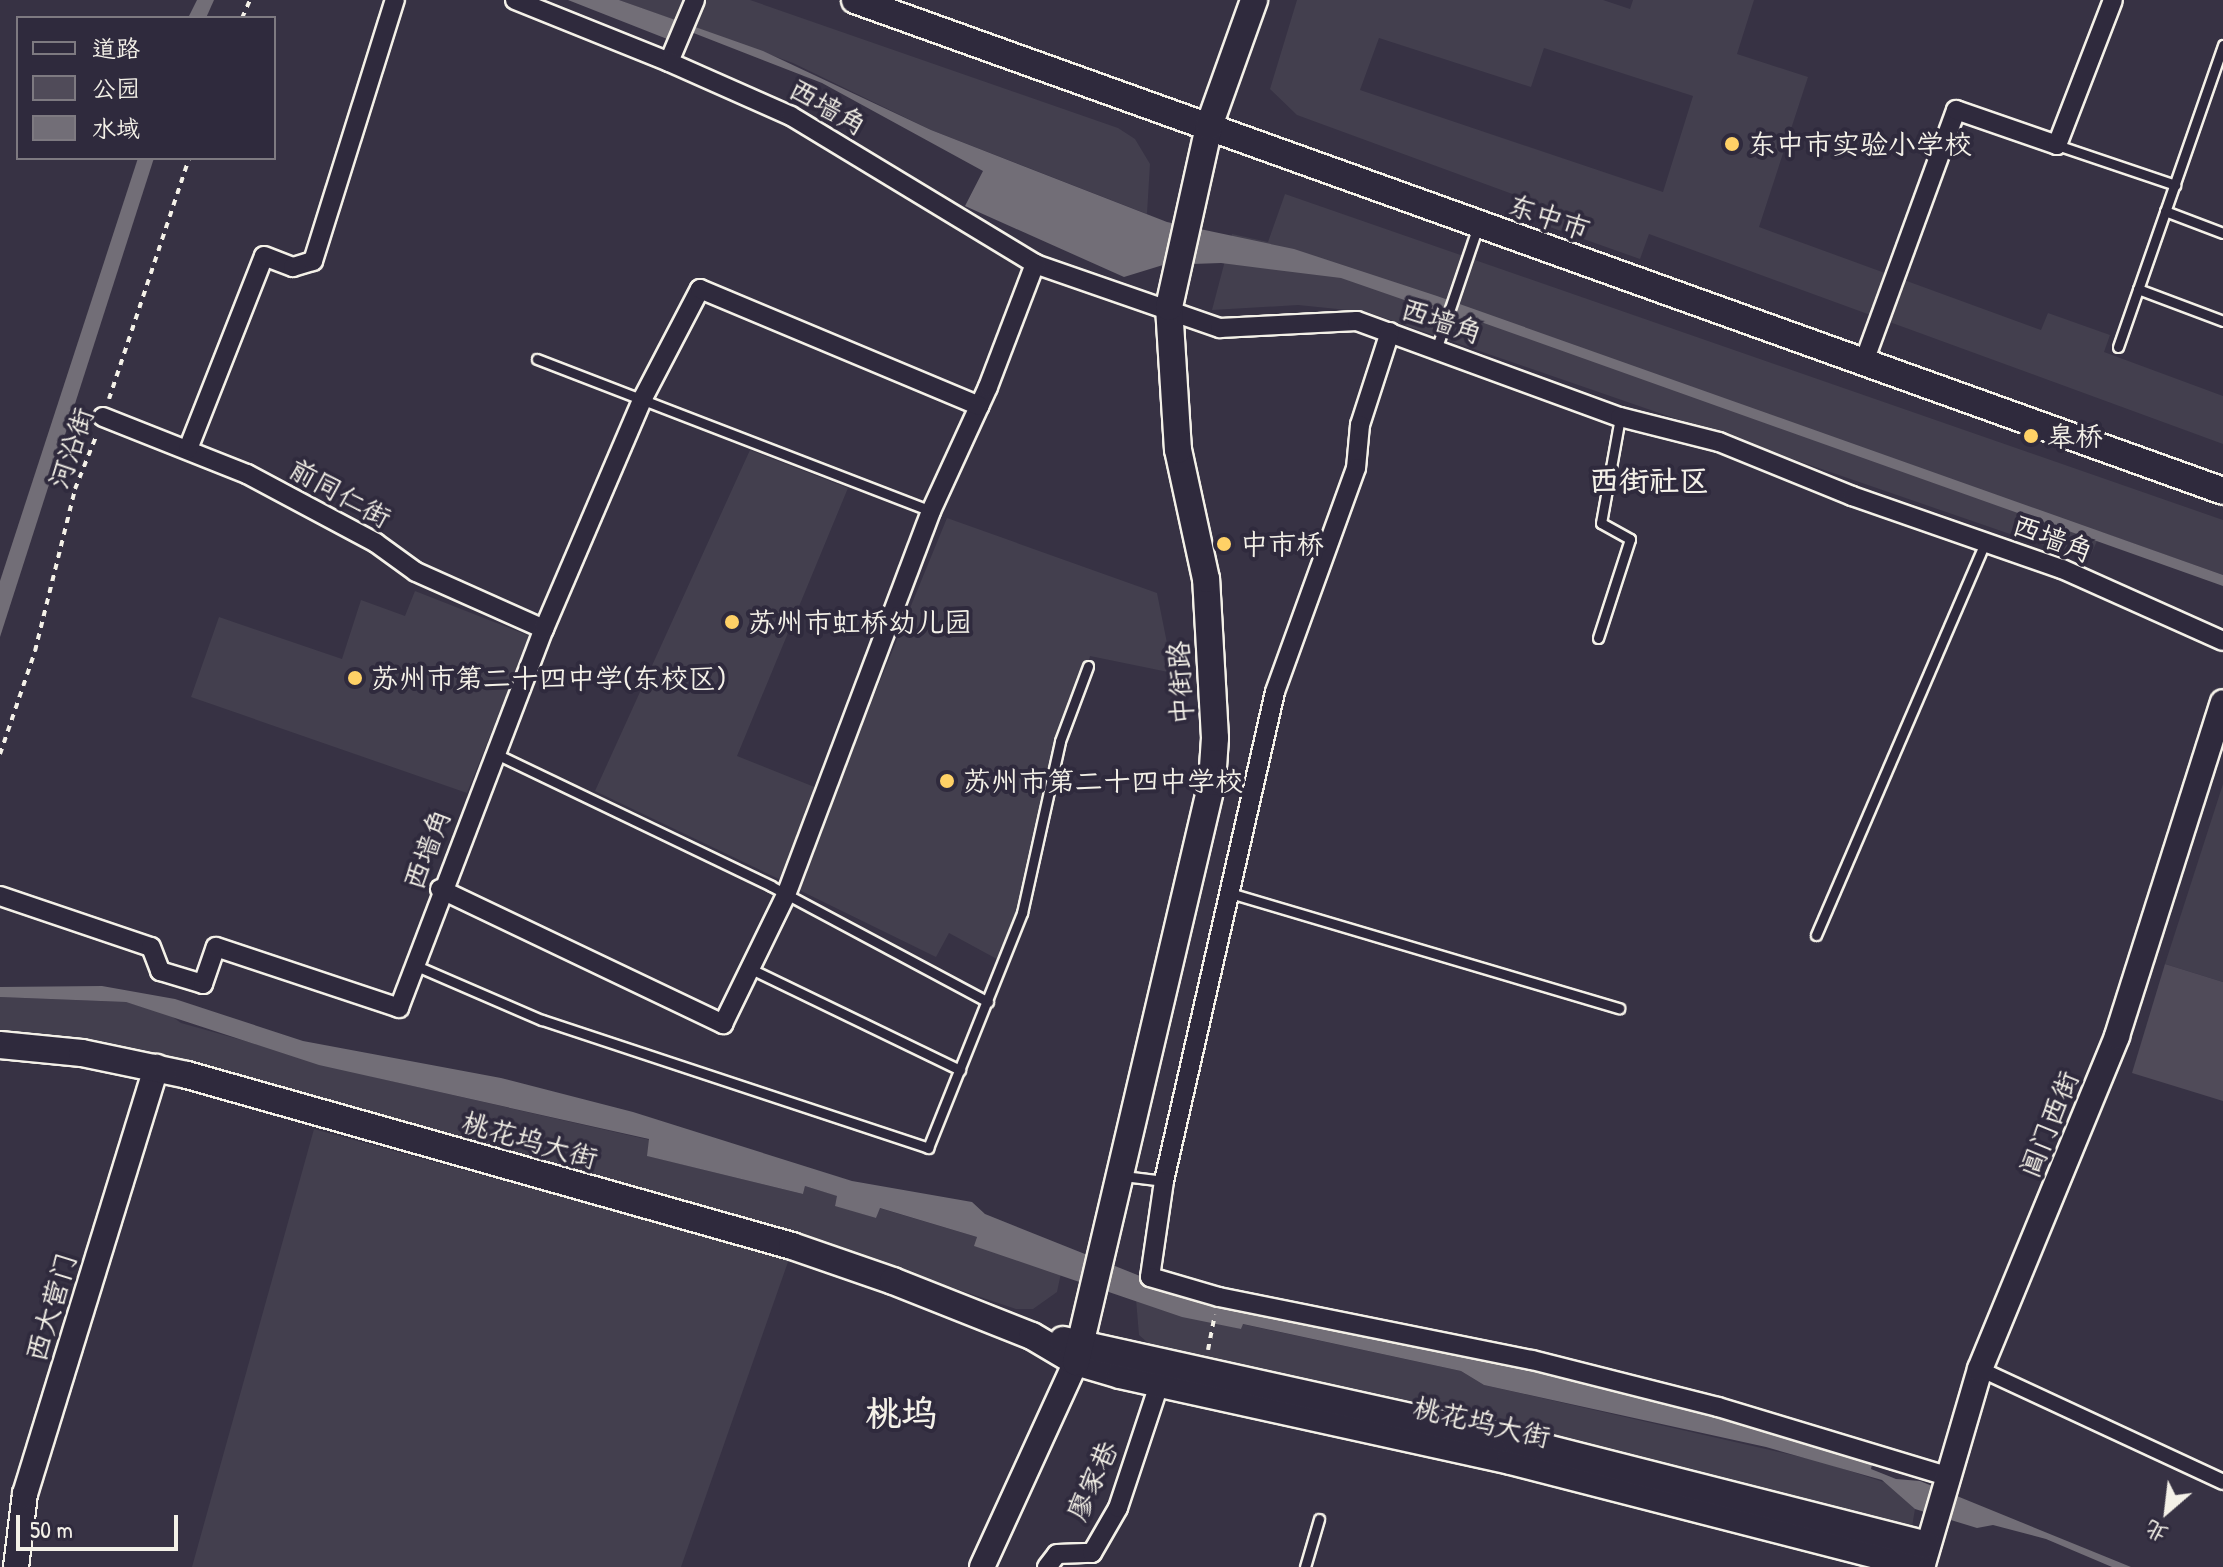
<!DOCTYPE html>
<meta charset="utf-8">
<style>
body{margin:0}
#map{position:relative;width:2223px;height:1567px;overflow:hidden;background:#373244;font-family:"Patrick Hand","LXGW WenKai TC",sans-serif}
div>[style]{position:absolute}
[style*='--x']{left:calc(var(--x)*1px);top:calc(var(--y)*1px);width:calc(var(--w)*1px);rotate:calc(var(--a)*1deg)}
.built>*{inset:0;background:#433f4e}
.green>*{inset:0;background:#504b59}
.water>*{inset:0;background:#726e77}
.path>*{height:4px;margin-top:-2px;transform-origin:0;background:repeating-linear-gradient(90deg,#f4f1e8 0 6px,transparent 0 12px)}
.roads{filter:drop-shadow(2px 0 #f4f1e8) drop-shadow(-2px 0 #f4f1e8) drop-shadow(0 2px #f4f1e8) drop-shadow(0 -2px #f4f1e8)}
.service>*{height:9px;margin:-4.5px;padding:0 4.5px;transform-origin:4.5px;border-radius:4.5px;background:#2f2a3d}
.pedestrian>*{height:14px;margin:-7px;padding:0 7px;transform-origin:7px;border-radius:7px;background:#2f2a3d}
.minor>*{height:18px;margin:-9px;padding:0 9px;transform-origin:9px;border-radius:9px;background:#2f2a3d}
.tertiary>*{height:24px;margin:-12px;padding:0 12px;transform-origin:12px;border-radius:12px;background:#2f2a3d}
.secondary>*{height:26px;margin:-13px;padding:0 13px;transform-origin:13px;border-radius:13px;background:#2f2a3d}
.dots>*{width:22px;height:22px;translate:-50% -50%;box-sizing:border-box;border:4px solid #2f2a3d;border-radius:50%}
span{translate:-50% -50%;white-space:nowrap;text-align:center;line-height:1.15;-webkit-text-stroke:8px #2f2a3d;paint-order:stroke}
.street-label{font-size:28px;color:#f4f1e8}
.poi-label{font-size:28px;color:#f4f1e8}
.left{translate:0 -50%;text-align:left}
.neighbourhood-label{font-size:30px;color:#f4f1e8;font-weight:700}
.district-label{font-size:36px;color:#f4f1e8;font-weight:700}
.legend{position:absolute;left:16px;top:16px;width:260px;height:144px;box-sizing:border-box;background:#2f2a3d;border:2px solid #7e7a81;margin:0;padding:10px 14px;list-style:none;font-size:24px;color:#f4f1e8}
.legend li{display:flex;align-items:center;gap:16px;height:40px}
.legend b{width:40px;border:2px solid #7e7a81}
.north{position:absolute;left:2127px;top:1471px;width:80px;height:80px;-webkit-text-stroke:6px #2f2a3d;paint-order:stroke;rotate:208deg;font-size:22px;font-weight:700;line-height:32px;text-align:center;color:#f4f1e8}
.north::after{content:'';display:block;margin:auto;width:28px;height:36px;background:#f4f1e8;clip-path:polygon(50% 0,100% 100%,50% 72%,0 100%)}
.scale{position:absolute;left:16px;top:1515px;width:162px;height:36px;box-sizing:border-box;border:4px solid #f4f1e8;border-top:0;padding-left:10px;font-size:24px;line-height:28px;white-space:nowrap;color:#f4f1e8;-webkit-text-stroke:6px #2f2a3d;paint-order:stroke}
</style>
<div id="map">
<div class="built">
<i style="clip-path:polygon(619px 0,750px 0,1118px 128px,1135px 139px,1150px 164px,1147px 214px,931px 130px,793px 63px)"></i>
<i style="clip-path:polygon(evenodd,1297px 0,1603px 0,1630px 9px,1633px 0,1754px 0,1737px 54px,1808px 77px,1759px 227px,2041px 330px,2048px 313px,2110px 335px,2104px 352px,2223px 396px,2223px 444px,1649px 234px,1640px 259px,1544px 225px,1548px 207px,1297px 115px,1270px 89px,1297px 0,1379px 38px,1531px 87px,1544px 48px,1693px 96px,1663px 192px,1360px 90px,1379px 38px)"></i>
<i style="clip-path:polygon(1285px 194px,2223px 520px,2223px 575px,2101px 532px,2088px 561px,1367px 312px,1298px 305px,1212px 310px,1232px 234px,1268px 242px)"></i>
<i style="clip-path:polygon(750px 450px,848px 488px,737px 756px,817px 788px,781px 880px,595px 791px)"></i>
<i style="clip-path:polygon(947px 518px,1157px 593px,1173px 673px,1090px 656px,1006px 964px,949px 933px,936px 957px,795px 888px)"></i>
<i style="clip-path:polygon(415px 591px,530px 636px,467px 793px,191px 697px,219px 617px,342px 659px,361px 600px,405px 616px)"></i>
<i style="clip-path:polygon(2223px 784px,2223px 982px,2165px 964px)"></i>
<i style="clip-path:polygon(0 997px,126px 1002px,170px 1015px,181px 1023px,378px 1078px,650px 1140px,648px 1156px,803px 1194px,805px 1186px,838px 1196px,835px 1205px,876px 1218px,879px 1208px,977px 1237px,975px 1246px,1061px 1273px,1057px 1292px,1033px 1309px,1016px 1309px,781px 1230px,176px 1059px,91px 1043px,0 1035px)"></i>
<i style="clip-path:polygon(314px 1129px,789px 1259px,681px 1567px,192px 1567px)"></i>
<i style="clip-path:polygon(1136px 1299px,1241px 1329px,1242px 1324px,1461px 1371px,1484px 1385px,1819px 1461px,1896px 1486px,1915px 1509px,1912px 1527px,1156px 1350px,1139px 1335px)"></i>
</div>
<div class="green">
<i style="clip-path:polygon(2165px 964px,2223px 982px,2223px 1101px,2132px 1073px)"></i>
</div>
<div class="water">
<i style="clip-path:polygon(197px 0,214px 0,206px 18px,188px 18px)"></i>
<i style="clip-path:polygon(568px 0,619px 0,763px 51px,931px 130px,1167px 222px,1294px 249px,1437px 296px,2223px 575px,2223px 586px,1464px 316px,1462px 320px,1341px 278px,1221px 263px,1163px 265px,1124px 277px,965px 206px,983px 171px,822px 83px,691px 32px,685px 46px)"></i>
<i style="clip-path:polygon(138px 158px,154px 158px,0 637px,0 581px)"></i>
<i style="clip-path:polygon(102px 986px,175px 999px,303px 1041px,501px 1078px,633px 1112px,852px 1181px,972px 1202px,985px 1214px,1160px 1284px,1660px 1395px,1873px 1460px,1871px 1469px,1896px 1479px,1920px 1481px,2131px 1567px,2112px 1567px,2046px 1539px,1993px 1525px,1977px 1528px,1915px 1509px,1882px 1480px,1766px 1447px,1484px 1385px,1461px 1371px,1243px 1324px,1241px 1329px,1182px 1317px,974px 1246px,977px 1237px,880px 1208px,876px 1218px,835px 1206px,837px 1196px,805px 1186px,803px 1194px,647px 1156px,649px 1139px,319px 1065px,126px 1002px,0 997px,0 987px)"></i>
</div>
<div class="path">
<i style="--x:242;--y:18;--w:20;--a:-66"></i>
<i style="--x:109;--y:399;--w:254;--a:-71.6"></i>
<i style="--x:0;--y:754;--w:109;--a:-71.2"></i>
<i style="--x:35;--y:651;--w:167;--a:-76.1"></i>
<i style="--x:75;--y:489;--w:59;--a:-68.2"></i>
<i style="--x:1208;--y:1350;--w:36;--a:-79"></i>
</div>
<div class="roads">
<div class="service">
<i style="--x:2057;--y:145;--w:125;--a:18.7"></i>
<i style="--x:2165;--y:211;--w:62;--a:20.8"></i>
<i style="--x:2138;--y:289;--w:91;--a:20.6"></i>
<i style="--x:1437;--y:347;--w:128;--a:-71.3"></i>
<i style="--x:2118;--y:347;--w:320;--a:-70.8"></i>
<i style="--x:537;--y:359;--w:422;--a:21.1"></i>
<i style="--x:1598;--y:638;--w:104;--a:-72.1"></i>
<i style="--x:1630;--y:539;--w:33;--a:-151"></i>
<i style="--x:1601;--y:523;--w:108;--a:-79.8"></i>
<i style="--x:494;--y:753;--w:307;--a:25.6"></i>
<i style="--x:771;--y:886;--w:246;--a:28.1"></i>
<i style="--x:1230;--y:893;--w:406;--a:16.5"></i>
<i style="--x:1816;--y:935;--w:427;--a:-66.7"></i>
<i style="--x:414;--y:965;--w:139;--a:23.3"></i>
<i style="--x:542;--y:1020;--w:407;--a:18.3"></i>
<i style="--x:928;--y:1148;--w:253;--a:-68.2"></i>
<i style="--x:1022;--y:913;--w:176;--a:-77.5"></i>
<i style="--x:1060;--y:741;--w:80;--a:-69.5"></i>
<i style="--x:753;--y:970;--w:230;--a:25.8"></i>
<i style="--x:1124;--y:1176;--w:40;--a:7.1"></i>
<i style="--x:1305;--y:1567;--w:50;--a:-73.7"></i>
</div>
<div class="pedestrian">
<i style="--x:1980;--y:1369;--w:268;--a:24.9"></i>
</div>
<div class="minor">
<i style="--x:515;--y:0;--w:166;--a:21.9"></i>
<i style="--x:695;--y:0;--w:67;--a:112.8"></i>
<i style="--x:669;--y:62;--w:133;--a:23.9"></i>
<i style="--x:791;--y:116;--w:285;--a:31.2"></i>
<i style="--x:1035;--y:264;--w:196;--a:19.1"></i>
<i style="--x:1220;--y:328;--w:137;--a:-2.9"></i>
<i style="--x:1357;--y:321;--w:280;--a:20.1"></i>
<i style="--x:1620;--y:417;--w:102;--a:14.2"></i>
<i style="--x:1719;--y:442;--w:144;--a:22.1"></i>
<i style="--x:1852;--y:496;--w:222;--a:19.2"></i>
<i style="--x:2062;--y:569;--w:176;--a:24.1"></i>
<i style="--x:1390;--y:332;--w:98;--a:107.9"></i>
<i style="--x:1360;--y:425;--w:43;--a:95.3"></i>
<i style="--x:1356;--y:468;--w:238;--a:109.9"></i>
<i style="--x:1275;--y:692;--w:501;--a:102.79"></i>
<i style="--x:1164;--y:1181;--w:97;--a:98.3"></i>
<i style="--x:1150;--y:1277;--w:72;--a:16.2"></i>
<i style="--x:1219;--y:1297;--w:319;--a:11.4"></i>
<i style="--x:1532;--y:1360;--w:192;--a:14.2"></i>
<i style="--x:1718;--y:1407;--w:238;--a:16.8"></i>
<i style="--x:1865;--y:359;--w:265;--a:-69.9"></i>
<i style="--x:1956;--y:110;--w:107;--a:19.1"></i>
<i style="--x:2057;--y:145;--w:155;--a:-68.9"></i>
<i style="--x:103;--y:417;--w:155;--a:21.6"></i>
<i style="--x:247;--y:474;--w:146;--a:28.1"></i>
<i style="--x:376;--y:543;--w:49;--a:35.9"></i>
<i style="--x:416;--y:572;--w:140;--a:24"></i>
<i style="--x:188;--y:449;--w:207;--a:-68.5"></i>
<i style="--x:264;--y:256;--w:31;--a:21"></i>
<i style="--x:293;--y:267;--w:21;--a:-17"></i>
<i style="--x:313;--y:261;--w:274;--a:-72.6"></i>
<i style="--x:440;--y:889;--w:314;--a:25.5"></i>
<i style="--x:723;--y:1024;--w:144;--a:-64"></i>
<i style="--x:786;--y:895;--w:410;--a:-69.3"></i>
<i style="--x:931;--y:511;--w:136;--a:-65.3"></i>
<i style="--x:988;--y:387;--w:132;--a:-69.1"></i>
<i style="--x:0;--y:896;--w:159;--a:18.7"></i>
<i style="--x:151;--y:947;--w:26;--a:69"></i>
<i style="--x:160;--y:971;--w:45;--a:16.8"></i>
<i style="--x:203;--y:984;--w:39;--a:-71"></i>
<i style="--x:216;--y:947;--w:193;--a:18.4"></i>
<i style="--x:399;--y:1008;--w:406;--a:-69.1"></i>
<i style="--x:544;--y:629;--w:251;--a:-66.8"></i>
<i style="--x:643;--y:398;--w:123;--a:-62.4"></i>
<i style="--x:700;--y:289;--w:303;--a:22.7"></i>
<i style="--x:1047;--y:1567;--w:16;--a:-52"></i>
<i style="--x:1057;--y:1554;--w:35;--a:-2"></i>
<i style="--x:1092;--y:1553;--w:52;--a:-60"></i>
<i style="--x:1118;--y:1508;--w:130;--a:-71.6"></i>
</div>
<div class="tertiary">
<i style="--x:1923;--y:1564;--w:203;--a:-73.7"></i>
<i style="--x:1980;--y:1369;--w:360;--a:-67.6"></i>
<i style="--x:2117;--y:1036;--w:350;--a:-72.4"></i>
<i style="--x:16;--y:1567;--w:74;--a:-83"></i>
<i style="--x:25;--y:1494;--w:447;--a:-72.9"></i>
<i style="--x:982;--y:1567;--w:226;--a:-65.4"></i>
</div>
<div class="secondary">
<i style="--x:855;--y:0;--w:1453;--a:19.74"></i>
<i style="--x:0;--y:1045;--w:82;--a:5.6"></i>
<i style="--x:82;--y:1053;--w:107;--a:11.8"></i>
<i style="--x:187;--y:1075;--w:629;--a:15.78"></i>
<i style="--x:792;--y:1246;--w:107;--a:19.1"></i>
<i style="--x:893;--y:1281;--w:149;--a:21.6"></i>
<i style="--x:1032;--y:1336;--w:51;--a:30.6"></i>
<i style="--x:1076;--y:1362;--w:46;--a:16.5"></i>
<i style="--x:1120;--y:1375;--w:399;--a:12.4"></i>
<i style="--x:1510;--y:1461;--w:425;--a:14.4"></i>
<i style="--x:1063;--y:1340;--w:463;--a:12.5"></i>
<i style="--x:1515;--y:1440;--w:424;--a:14.3"></i>
<i style="--x:1076;--y:1362;--w:596;--a:-76.8"></i>
<i style="--x:1212;--y:782;--w:44;--a:-86.1"></i>
<i style="--x:1215;--y:738;--w:159;--a:-93.2"></i>
<i style="--x:1206;--y:579;--w:132;--a:-102.2"></i>
<i style="--x:1178;--y:450;--w:143;--a:-93.6"></i>
<i style="--x:1169;--y:307;--w:185;--a:-77.5"></i>
<i style="--x:1209;--y:126;--w:134;--a:-70.3"></i>
</div>
</div>
<div class="dots">
<i style="left:1732px;top:144px;background:#ffd166"></i>
<i style="left:2031px;top:436px;background:#ffd166"></i>
<i style="left:1224px;top:544px;background:#ffd166"></i>
<i style="left:732px;top:622px;background:#ffd166"></i>
<i style="left:355px;top:678px;background:#ffd166"></i>
<i style="left:947px;top:781px;background:#ffd166"></i>
</div>
<div class="street-label">
<span style="left:828px;top:107px;rotate:30deg">西墙角</span>
<span style="left:1549px;top:217px;rotate:19deg">东中市</span>
<span style="left:1442px;top:321px;rotate:19deg">西墙角</span>
<span style="left:71px;top:448px;rotate:-71deg">河沿街</span>
<span style="left:340px;top:493px;rotate:29deg">前同仁街</span>
<span style="left:2053px;top:538px;rotate:21deg">西墙角</span>
<span style="left:1180px;top:683px;rotate:-93deg">中街路</span>
<span style="left:427px;top:849px;rotate:-69deg">西墙角</span>
<span style="left:2049px;top:1124px;rotate:-68deg">阊门西街</span>
<span style="left:530px;top:1140px;rotate:16deg">桃花坞大街</span>
<span style="left:51px;top:1307px;rotate:-73deg">西大营门</span>
<span style="left:1482px;top:1422px;rotate:13deg">桃花坞大街</span>
<span style="left:1092px;top:1481px;rotate:-66deg">廖家巷</span>
</div>
<div class="poi-label">
<span class="left" style="left:1748px;top:144px">东中市实验小学校</span>
<span class="left" style="left:2047px;top:436px">皋桥</span>
<span class="left" style="left:1240px;top:544px">中市桥</span>
<span class="left" style="left:748px;top:622px">苏州市虹桥幼儿园</span>
<span class="left" style="left:371px;top:678px">苏州市第二十四中学(东校区)</span>
<span class="left" style="left:963px;top:781px">苏州市第二十四中学校</span>
</div>
<div class="neighbourhood-label">
<span style="left:1649px;top:480px">西街社区</span>
</div>
<div class="district-label">
<span style="left:901px;top:1413px">桃坞</span>
</div>
<ul class="legend">
<li><b style="height:10px;background:#2f2a3d"></b>道路</li>
<li><b style="height:22px;background:#504b59"></b>公园</li>
<li><b style="height:22px;background:#726e77"></b>水域</li>
</ul>
<div class="north">北</div>
<div class="scale">50 m</div>
</div>
